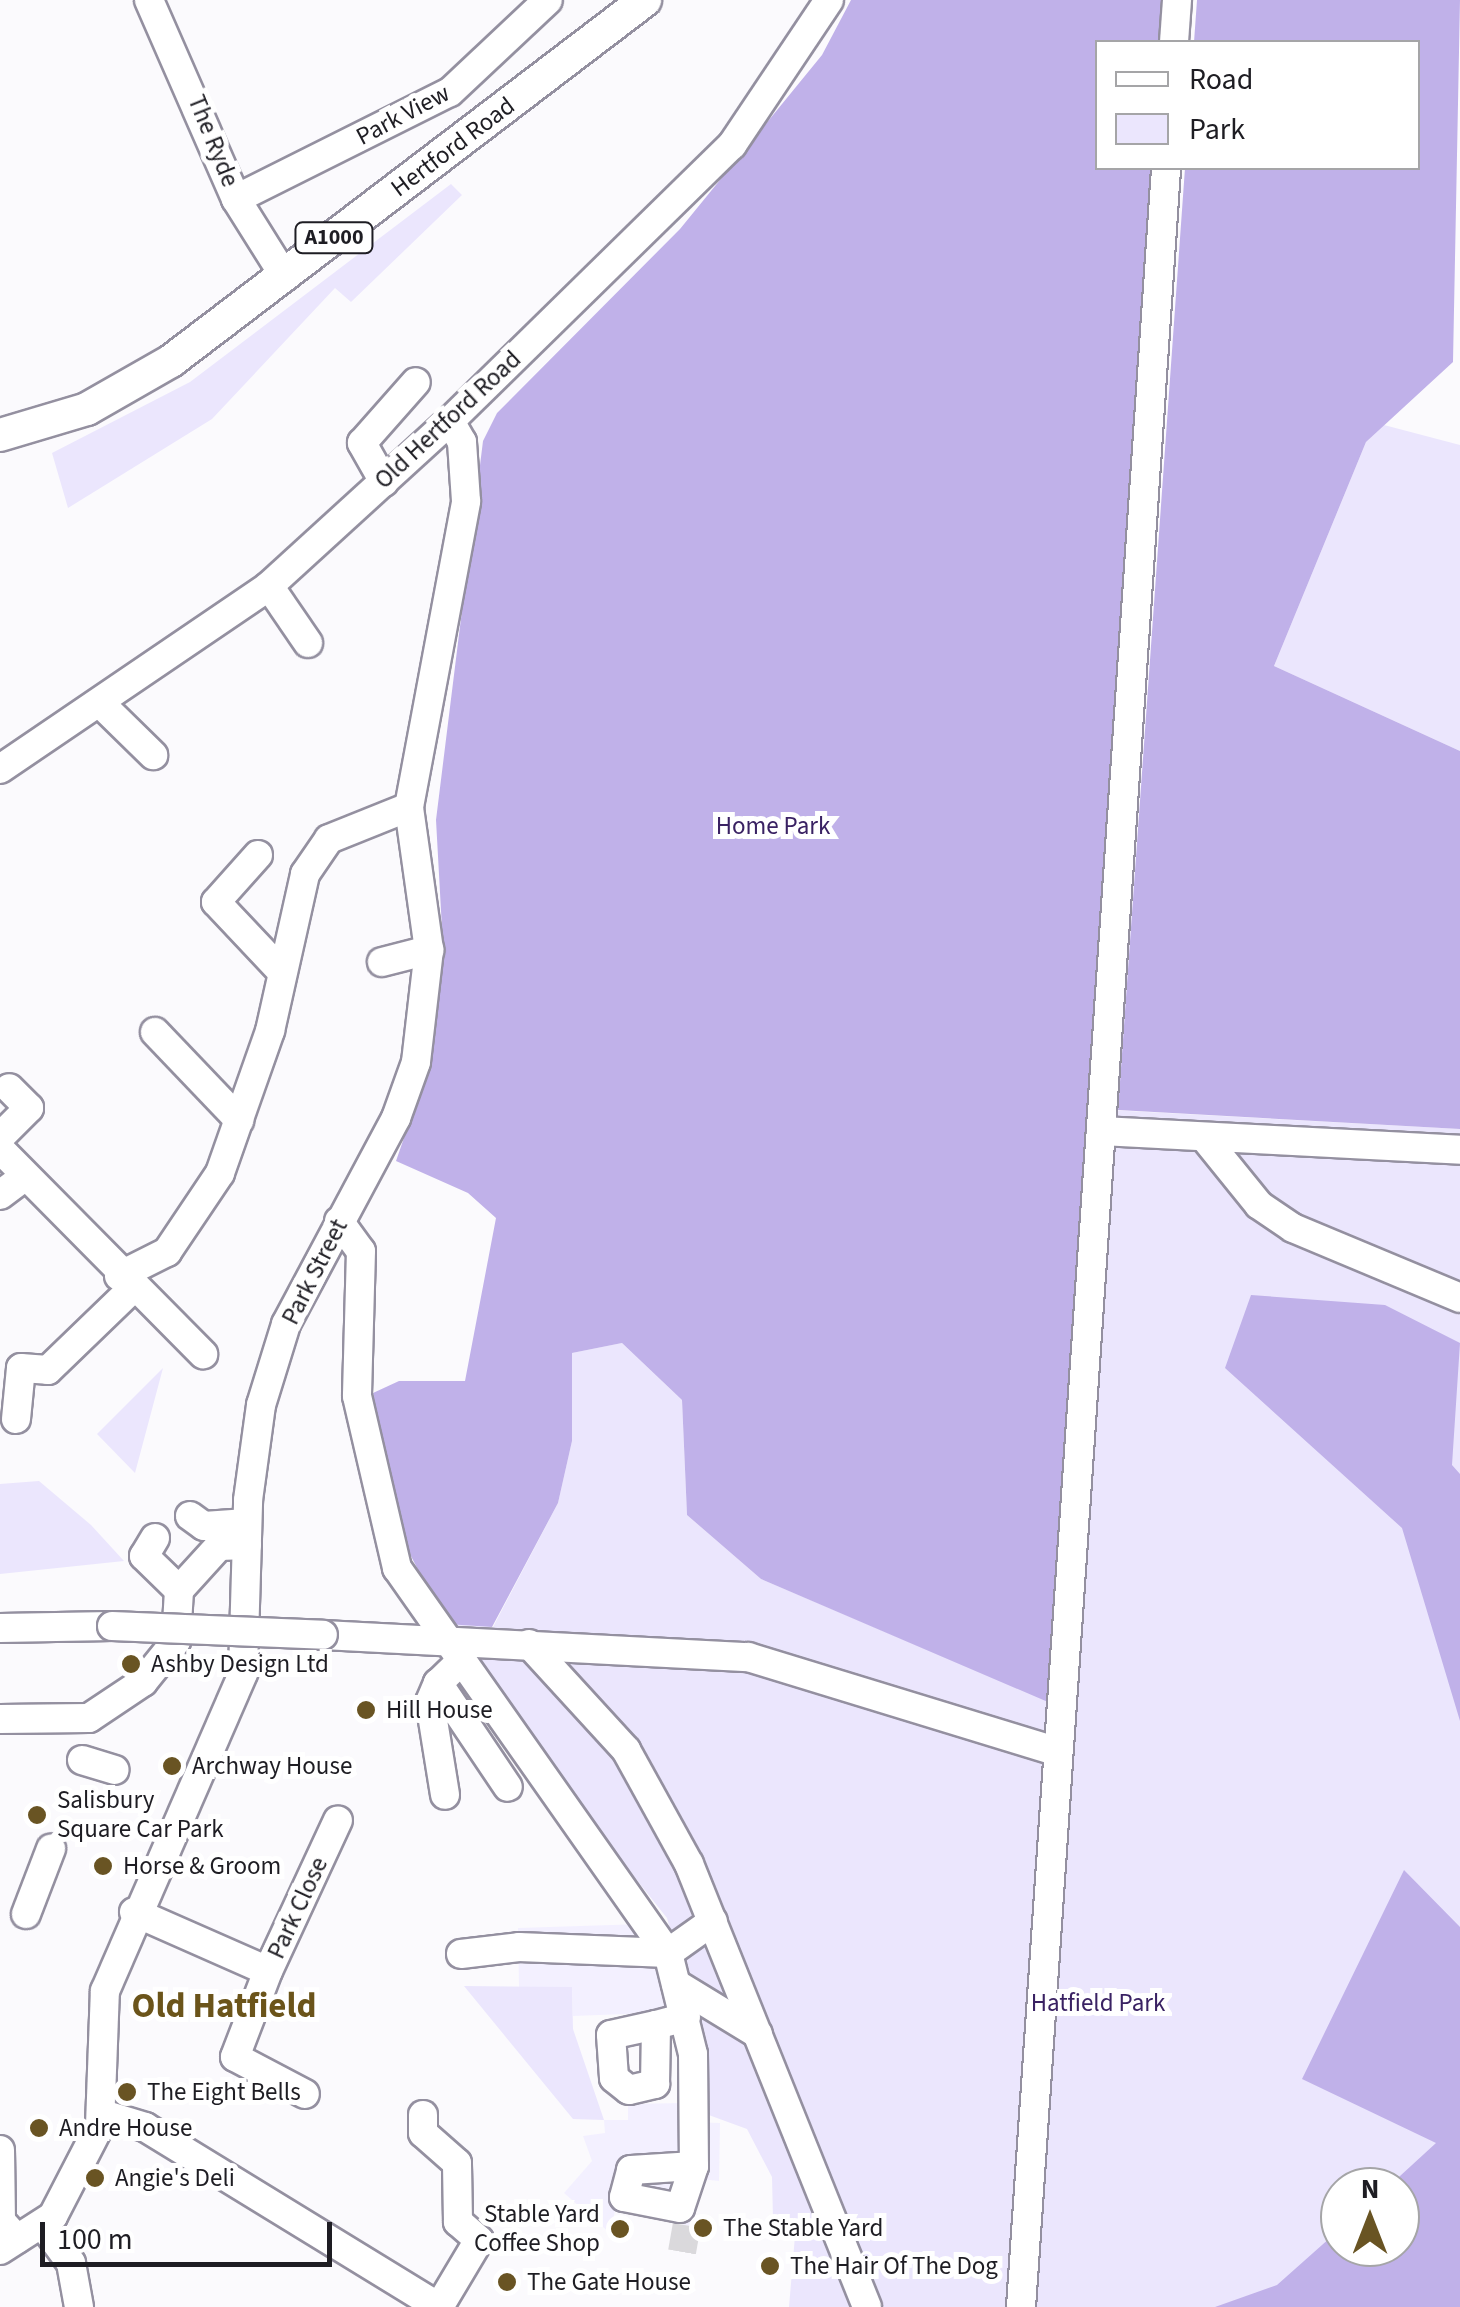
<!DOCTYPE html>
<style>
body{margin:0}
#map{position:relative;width:1460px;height:2307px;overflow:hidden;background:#fbfafd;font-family:"Source Sans 3",sans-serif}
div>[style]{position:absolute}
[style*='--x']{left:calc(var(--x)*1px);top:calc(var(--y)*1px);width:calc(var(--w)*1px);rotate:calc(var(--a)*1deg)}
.built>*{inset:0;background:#f3f0ff}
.green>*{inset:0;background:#ebe6fd}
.forest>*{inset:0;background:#c0b1e9}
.minor-tunnel>*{height:28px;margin-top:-14px;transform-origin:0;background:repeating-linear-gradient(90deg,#dad9dc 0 28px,transparent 0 42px)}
.roads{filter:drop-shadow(2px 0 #9490a0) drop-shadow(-2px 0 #9490a0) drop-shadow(0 2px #9490a0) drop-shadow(0 -2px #9490a0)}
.minor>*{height:28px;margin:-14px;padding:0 14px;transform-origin:14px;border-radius:14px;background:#fff}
.major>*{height:32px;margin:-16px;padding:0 16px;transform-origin:16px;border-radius:16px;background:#fff}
.bridges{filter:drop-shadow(2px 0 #9490a0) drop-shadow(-2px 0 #9490a0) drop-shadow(0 2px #9490a0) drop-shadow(0 -2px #9490a0)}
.minor-bridge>*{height:28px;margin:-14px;padding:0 14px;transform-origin:14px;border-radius:14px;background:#fff}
.dots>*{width:28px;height:28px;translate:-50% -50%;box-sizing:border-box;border:5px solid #fff;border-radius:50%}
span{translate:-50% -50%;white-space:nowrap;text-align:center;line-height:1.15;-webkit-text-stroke:10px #fff;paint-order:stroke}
.shield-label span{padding:2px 8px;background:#fff;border:2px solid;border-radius:8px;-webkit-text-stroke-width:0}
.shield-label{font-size:22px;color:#1e1d23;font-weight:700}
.street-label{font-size:25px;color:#1e1d23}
.park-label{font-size:25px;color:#3a2263}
.poi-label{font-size:25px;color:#1e1d23}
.left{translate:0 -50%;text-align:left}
.right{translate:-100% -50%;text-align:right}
.district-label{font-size:35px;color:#6b541a;font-weight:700}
.legend{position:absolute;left:1095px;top:40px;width:325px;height:130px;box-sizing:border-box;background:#fff;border:2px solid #a5a5a7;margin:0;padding:12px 18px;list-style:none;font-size:30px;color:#1e1d23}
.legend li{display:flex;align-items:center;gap:20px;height:50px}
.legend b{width:50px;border:2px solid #a5a5a7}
.north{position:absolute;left:1320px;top:2167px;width:100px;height:100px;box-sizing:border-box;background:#fff;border:2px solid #a5a5a7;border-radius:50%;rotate:0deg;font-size:28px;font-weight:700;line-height:40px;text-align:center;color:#1e1d23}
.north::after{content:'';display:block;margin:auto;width:35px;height:45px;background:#695423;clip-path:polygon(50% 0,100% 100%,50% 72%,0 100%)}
.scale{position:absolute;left:40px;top:2222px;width:292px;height:45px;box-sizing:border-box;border:5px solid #1e1d23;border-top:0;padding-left:12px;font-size:30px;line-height:35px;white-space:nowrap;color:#1e1d23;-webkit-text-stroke:8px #fff;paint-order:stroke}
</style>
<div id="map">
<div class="built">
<i style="clip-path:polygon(643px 1924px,678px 2012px,573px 2016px,572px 1987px,519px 1987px,518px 1928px)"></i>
<i style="clip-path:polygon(686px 2103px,690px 2122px,720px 2123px,719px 2181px,700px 2179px,690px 2226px,615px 2211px,610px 2233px,564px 2193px,592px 2161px,583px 2136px,605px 2133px,604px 2120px,628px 2120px,628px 2104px)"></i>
</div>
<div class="green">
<i style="clip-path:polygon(451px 184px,462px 195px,351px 302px,335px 288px,212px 419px,68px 508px,52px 453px,190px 382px)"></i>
<i style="clip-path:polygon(1384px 425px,1460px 445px,1460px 751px,1274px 666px,1366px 442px)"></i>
<i style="clip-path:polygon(evenodd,1091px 1109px,1460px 1129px,1460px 2307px,789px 2307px,796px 2224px,773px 2219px,772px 2177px,747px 2129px,706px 2114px,695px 2021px,667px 1918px,459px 1657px,446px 1624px,493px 1627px,558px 1503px,572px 1441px,572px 1353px,622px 1343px,682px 1400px,687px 1515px,761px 1579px,1048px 1701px,1091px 1109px,1340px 2187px,1400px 2187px,1400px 2247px,1340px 2247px,1340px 2187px)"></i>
<i style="clip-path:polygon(163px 1368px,135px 1473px,97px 1434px)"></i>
<i style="clip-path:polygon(39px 1481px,91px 1525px,124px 1561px,0 1574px,0 1484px)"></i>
<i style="clip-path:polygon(464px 1986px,572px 1987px,573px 2029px,604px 2120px,573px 2119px)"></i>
</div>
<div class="forest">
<i style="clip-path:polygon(851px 0,1170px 0,1167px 42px,1098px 42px,1098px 168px,1158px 168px,1048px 1702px,761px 1579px,687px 1515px,682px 1400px,622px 1343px,572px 1353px,572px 1441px,558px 1503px,492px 1627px,446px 1624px,396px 1527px,373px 1393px,399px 1381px,465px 1381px,496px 1218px,468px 1193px,396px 1161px,425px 1077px,442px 929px,436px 820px,483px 441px,497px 413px,680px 229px,822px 55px)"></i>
<i style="clip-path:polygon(1197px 0,1460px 0,1453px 362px,1366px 442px,1274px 666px,1460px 751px,1460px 1129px,1118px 1110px,1185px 168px,1418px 168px,1418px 42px,1194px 42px)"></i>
<i style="clip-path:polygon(1251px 1295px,1385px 1305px,1460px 1343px,1452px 1465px,1460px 1474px,1460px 1721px,1402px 1528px,1225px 1368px)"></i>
<i style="clip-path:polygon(1404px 1870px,1460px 1927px,1460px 2307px,1215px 2307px,1277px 2285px,1340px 2229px,1340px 2247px,1400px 2247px,1400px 2187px,1388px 2187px,1436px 2143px,1302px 2079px)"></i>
</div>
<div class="minor-tunnel">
<i style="--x:682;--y:2252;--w:27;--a:-80"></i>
</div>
<div class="roads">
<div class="minor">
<i style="--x:149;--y:0;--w:217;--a:66.4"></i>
<i style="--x:236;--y:199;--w:92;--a:57.9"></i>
<i style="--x:1174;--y:42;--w:42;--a:-85.9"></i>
<i style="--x:236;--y:199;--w:239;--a:-26.6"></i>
<i style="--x:450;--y:92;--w:134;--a:-43.2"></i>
<i style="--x:384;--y:482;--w:45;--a:-119.4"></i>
<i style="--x:362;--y:443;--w:81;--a:-48.5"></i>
<i style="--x:269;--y:586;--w:69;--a:55.6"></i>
<i style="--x:104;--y:707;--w:69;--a:44.4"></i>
<i style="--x:0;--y:769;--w:325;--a:-34.2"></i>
<i style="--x:269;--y:586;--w:245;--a:-42.4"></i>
<i style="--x:450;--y:421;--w:395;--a:-44.4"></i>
<i style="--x:732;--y:145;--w:174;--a:-56.2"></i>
<i style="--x:258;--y:855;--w:63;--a:131.8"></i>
<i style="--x:216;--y:902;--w:93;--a:46.7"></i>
<i style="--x:382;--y:962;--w:49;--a:-14.3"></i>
<i style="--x:155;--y:1032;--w:122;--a:46.3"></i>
<i style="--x:1101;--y:1131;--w:360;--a:3"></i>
<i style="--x:0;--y:1137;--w:41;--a:-45"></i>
<i style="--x:29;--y:1108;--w:28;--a:-135"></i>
<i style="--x:1204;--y:1137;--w:87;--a:51"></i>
<i style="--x:1259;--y:1205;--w:41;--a:34.1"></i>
<i style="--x:1293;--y:1228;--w:181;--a:22.7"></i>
<i style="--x:0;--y:1149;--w:289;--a:45.3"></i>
<i style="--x:0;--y:1195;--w:30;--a:-37"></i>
<i style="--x:339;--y:1221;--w:37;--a:54"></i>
<i style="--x:361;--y:1251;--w:145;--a:91.6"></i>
<i style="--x:357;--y:1396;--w:177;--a:76.9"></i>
<i style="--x:397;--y:1568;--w:471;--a:54.9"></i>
<i style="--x:668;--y:1953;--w:104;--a:76.1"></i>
<i style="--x:693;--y:2054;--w:112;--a:89.5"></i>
<i style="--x:694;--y:2166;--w:44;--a:108.4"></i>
<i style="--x:680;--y:2208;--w:57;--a:-168.9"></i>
<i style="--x:624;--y:2197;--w:28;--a:-75"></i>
<i style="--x:631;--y:2170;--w:63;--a:-3.6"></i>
<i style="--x:119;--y:1276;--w:54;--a:-26.6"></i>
<i style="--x:167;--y:1252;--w:95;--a:-56.1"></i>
<i style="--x:220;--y:1173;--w:151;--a:-70.6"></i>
<i style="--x:270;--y:1031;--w:161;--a:-77.4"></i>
<i style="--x:305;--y:874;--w:42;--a:-55.6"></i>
<i style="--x:329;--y:839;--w:86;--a:-21.8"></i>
<i style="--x:16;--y:1419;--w:51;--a:-84.4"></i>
<i style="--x:21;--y:1368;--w:27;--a:4"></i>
<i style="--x:48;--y:1370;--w:117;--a:-44"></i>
<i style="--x:190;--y:1516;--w:17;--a:36"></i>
<i style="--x:204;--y:1526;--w:43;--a:-4"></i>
<i style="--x:155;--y:1538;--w:21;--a:121"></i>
<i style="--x:144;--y:1556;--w:49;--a:44.2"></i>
<i style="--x:179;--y:1590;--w:59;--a:-47.7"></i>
<i style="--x:219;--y:1546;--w:28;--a:-2"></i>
<i style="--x:0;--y:1628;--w:112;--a:-1"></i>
<i style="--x:323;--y:1635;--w:426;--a:3"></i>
<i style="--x:748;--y:1657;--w:324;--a:17"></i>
<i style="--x:529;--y:1644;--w:144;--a:47.5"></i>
<i style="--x:626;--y:1750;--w:130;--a:61.1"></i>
<i style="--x:689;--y:1864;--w:477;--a:68.1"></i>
<i style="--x:458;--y:1664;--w:28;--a:136"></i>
<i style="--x:438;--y:1683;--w:125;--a:56.1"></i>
<i style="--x:438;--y:1683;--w:21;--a:113"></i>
<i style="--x:430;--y:1702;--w:94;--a:80.8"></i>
<i style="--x:0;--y:1719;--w:89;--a:-0.6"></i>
<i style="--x:89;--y:1718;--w:65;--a:-33.7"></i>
<i style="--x:143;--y:1682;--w:53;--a:-51.2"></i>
<i style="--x:176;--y:1641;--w:51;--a:-86.6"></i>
<i style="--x:82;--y:1760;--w:34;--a:17"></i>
<i style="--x:134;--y:1912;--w:146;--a:23.8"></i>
<i style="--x:268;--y:1971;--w:166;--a:-65.1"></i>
<i style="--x:26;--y:1914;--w:70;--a:-69"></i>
<i style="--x:461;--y:1954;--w:58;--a:-6.9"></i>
<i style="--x:519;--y:1947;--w:149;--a:2.3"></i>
<i style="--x:668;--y:1953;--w:55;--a:-35.4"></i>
<i style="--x:268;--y:1971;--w:92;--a:111"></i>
<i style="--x:235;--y:2057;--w:79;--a:27.9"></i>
<i style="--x:676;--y:1984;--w:96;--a:31.4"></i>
<i style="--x:656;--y:2025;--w:46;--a:167.5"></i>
<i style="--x:611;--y:2035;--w:43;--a:86"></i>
<i style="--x:614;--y:2078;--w:19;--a:39"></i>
<i style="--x:629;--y:2090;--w:27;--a:-13"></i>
<i style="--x:655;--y:2084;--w:59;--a:-89"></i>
<i style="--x:656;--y:2025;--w:31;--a:-15"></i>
<i style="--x:102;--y:2114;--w:45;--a:16.8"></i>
<i style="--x:145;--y:2127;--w:345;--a:31.5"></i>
<i style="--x:439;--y:2307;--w:78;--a:-59.2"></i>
<i style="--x:479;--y:2240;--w:28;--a:-139"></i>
<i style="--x:458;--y:2222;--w:59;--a:-91"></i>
<i style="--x:457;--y:2163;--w:45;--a:-138.6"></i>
<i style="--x:423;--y:2133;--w:18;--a:-90"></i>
<i style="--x:0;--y:2150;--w:71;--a:89.2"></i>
<i style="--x:1;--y:2221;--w:24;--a:48"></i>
<i style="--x:43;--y:2225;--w:47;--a:53.6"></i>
<i style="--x:71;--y:2263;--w:45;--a:79.7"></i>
<i style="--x:0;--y:2250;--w:63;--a:-32.7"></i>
<i style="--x:53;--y:2216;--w:102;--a:-62.7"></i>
<i style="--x:100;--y:2125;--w:134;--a:-87.9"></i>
<i style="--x:105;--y:1991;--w:347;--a:-66.5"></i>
<i style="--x:243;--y:1673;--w:173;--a:-88.3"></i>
<i style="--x:248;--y:1500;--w:96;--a:-82.2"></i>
<i style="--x:261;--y:1405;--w:85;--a:-72.8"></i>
<i style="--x:286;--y:1324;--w:234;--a:-61.9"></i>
<i style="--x:396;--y:1118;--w:59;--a:-70.3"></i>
<i style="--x:416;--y:1062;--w:113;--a:-83.4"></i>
<i style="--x:429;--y:950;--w:144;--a:-98"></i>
<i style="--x:409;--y:807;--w:311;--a:-79.4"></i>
<i style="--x:466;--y:501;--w:59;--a:-93.9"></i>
<i style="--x:462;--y:442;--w:24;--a:-120"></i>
<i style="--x:1021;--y:2307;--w:2144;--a:-86.12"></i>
</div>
<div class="major">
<i style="--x:0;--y:435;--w:91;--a:-16.6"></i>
<i style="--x:87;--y:409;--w:97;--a:-29.7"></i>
<i style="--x:171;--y:361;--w:596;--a:-37.29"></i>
</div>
</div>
<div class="bridges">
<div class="minor-bridge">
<i style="--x:112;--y:1626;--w:211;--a:2.4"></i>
</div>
</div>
<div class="dots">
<i style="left:131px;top:1664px;background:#695423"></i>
<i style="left:366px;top:1710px;background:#695423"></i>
<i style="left:172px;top:1766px;background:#695423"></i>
<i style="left:37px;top:1815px;background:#695423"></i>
<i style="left:103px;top:1866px;background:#695423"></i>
<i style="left:127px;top:2092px;background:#695423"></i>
<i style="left:39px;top:2128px;background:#695423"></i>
<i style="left:95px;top:2178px;background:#695423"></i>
<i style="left:703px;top:2228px;background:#695423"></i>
<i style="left:620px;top:2229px;background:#695423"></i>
<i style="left:770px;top:2266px;background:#695423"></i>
<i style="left:507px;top:2282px;background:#695423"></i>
</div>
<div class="shield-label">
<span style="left:334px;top:238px">A1000</span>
</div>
<div class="street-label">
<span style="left:403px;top:115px;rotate:-28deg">Park View</span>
<span style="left:213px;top:141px;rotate:68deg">The Ryde</span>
<span style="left:453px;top:147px;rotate:-37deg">Hertford Road</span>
<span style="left:448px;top:420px;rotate:-43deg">Old Hertford Road</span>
<span style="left:315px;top:1272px;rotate:-63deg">Park Street</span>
<span style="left:298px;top:1908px;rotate:-65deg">Park Close</span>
</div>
<div class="park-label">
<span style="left:773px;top:826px">Home Park</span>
<span style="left:1098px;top:2003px">Hatfield Park</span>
</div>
<div class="poi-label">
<span class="left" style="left:151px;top:1664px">Ashby Design Ltd</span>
<span class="left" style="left:386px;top:1710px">Hill House</span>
<span class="left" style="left:192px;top:1766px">Archway House</span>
<span class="left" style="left:57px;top:1815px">Salisbury<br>Square Car Park</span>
<span class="left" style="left:123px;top:1866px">Horse &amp; Groom</span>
<span class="left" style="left:147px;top:2092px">The Eight Bells</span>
<span class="left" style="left:59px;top:2128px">Andre House</span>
<span class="left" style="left:115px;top:2178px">Angie's Deli</span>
<span class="right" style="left:600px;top:2229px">Stable Yard<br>Coffee Shop</span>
<span class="left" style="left:723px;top:2228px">The Stable Yard</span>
<span class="left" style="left:790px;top:2266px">The Hair Of The Dog</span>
<span class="left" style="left:527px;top:2282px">The Gate House</span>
</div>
<div class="district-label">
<span style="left:224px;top:2006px">Old Hatfield</span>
</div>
<ul class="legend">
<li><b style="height:12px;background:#fff"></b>Road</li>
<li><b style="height:28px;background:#ebe6fd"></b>Park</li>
</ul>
<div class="north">N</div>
<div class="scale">100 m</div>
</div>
